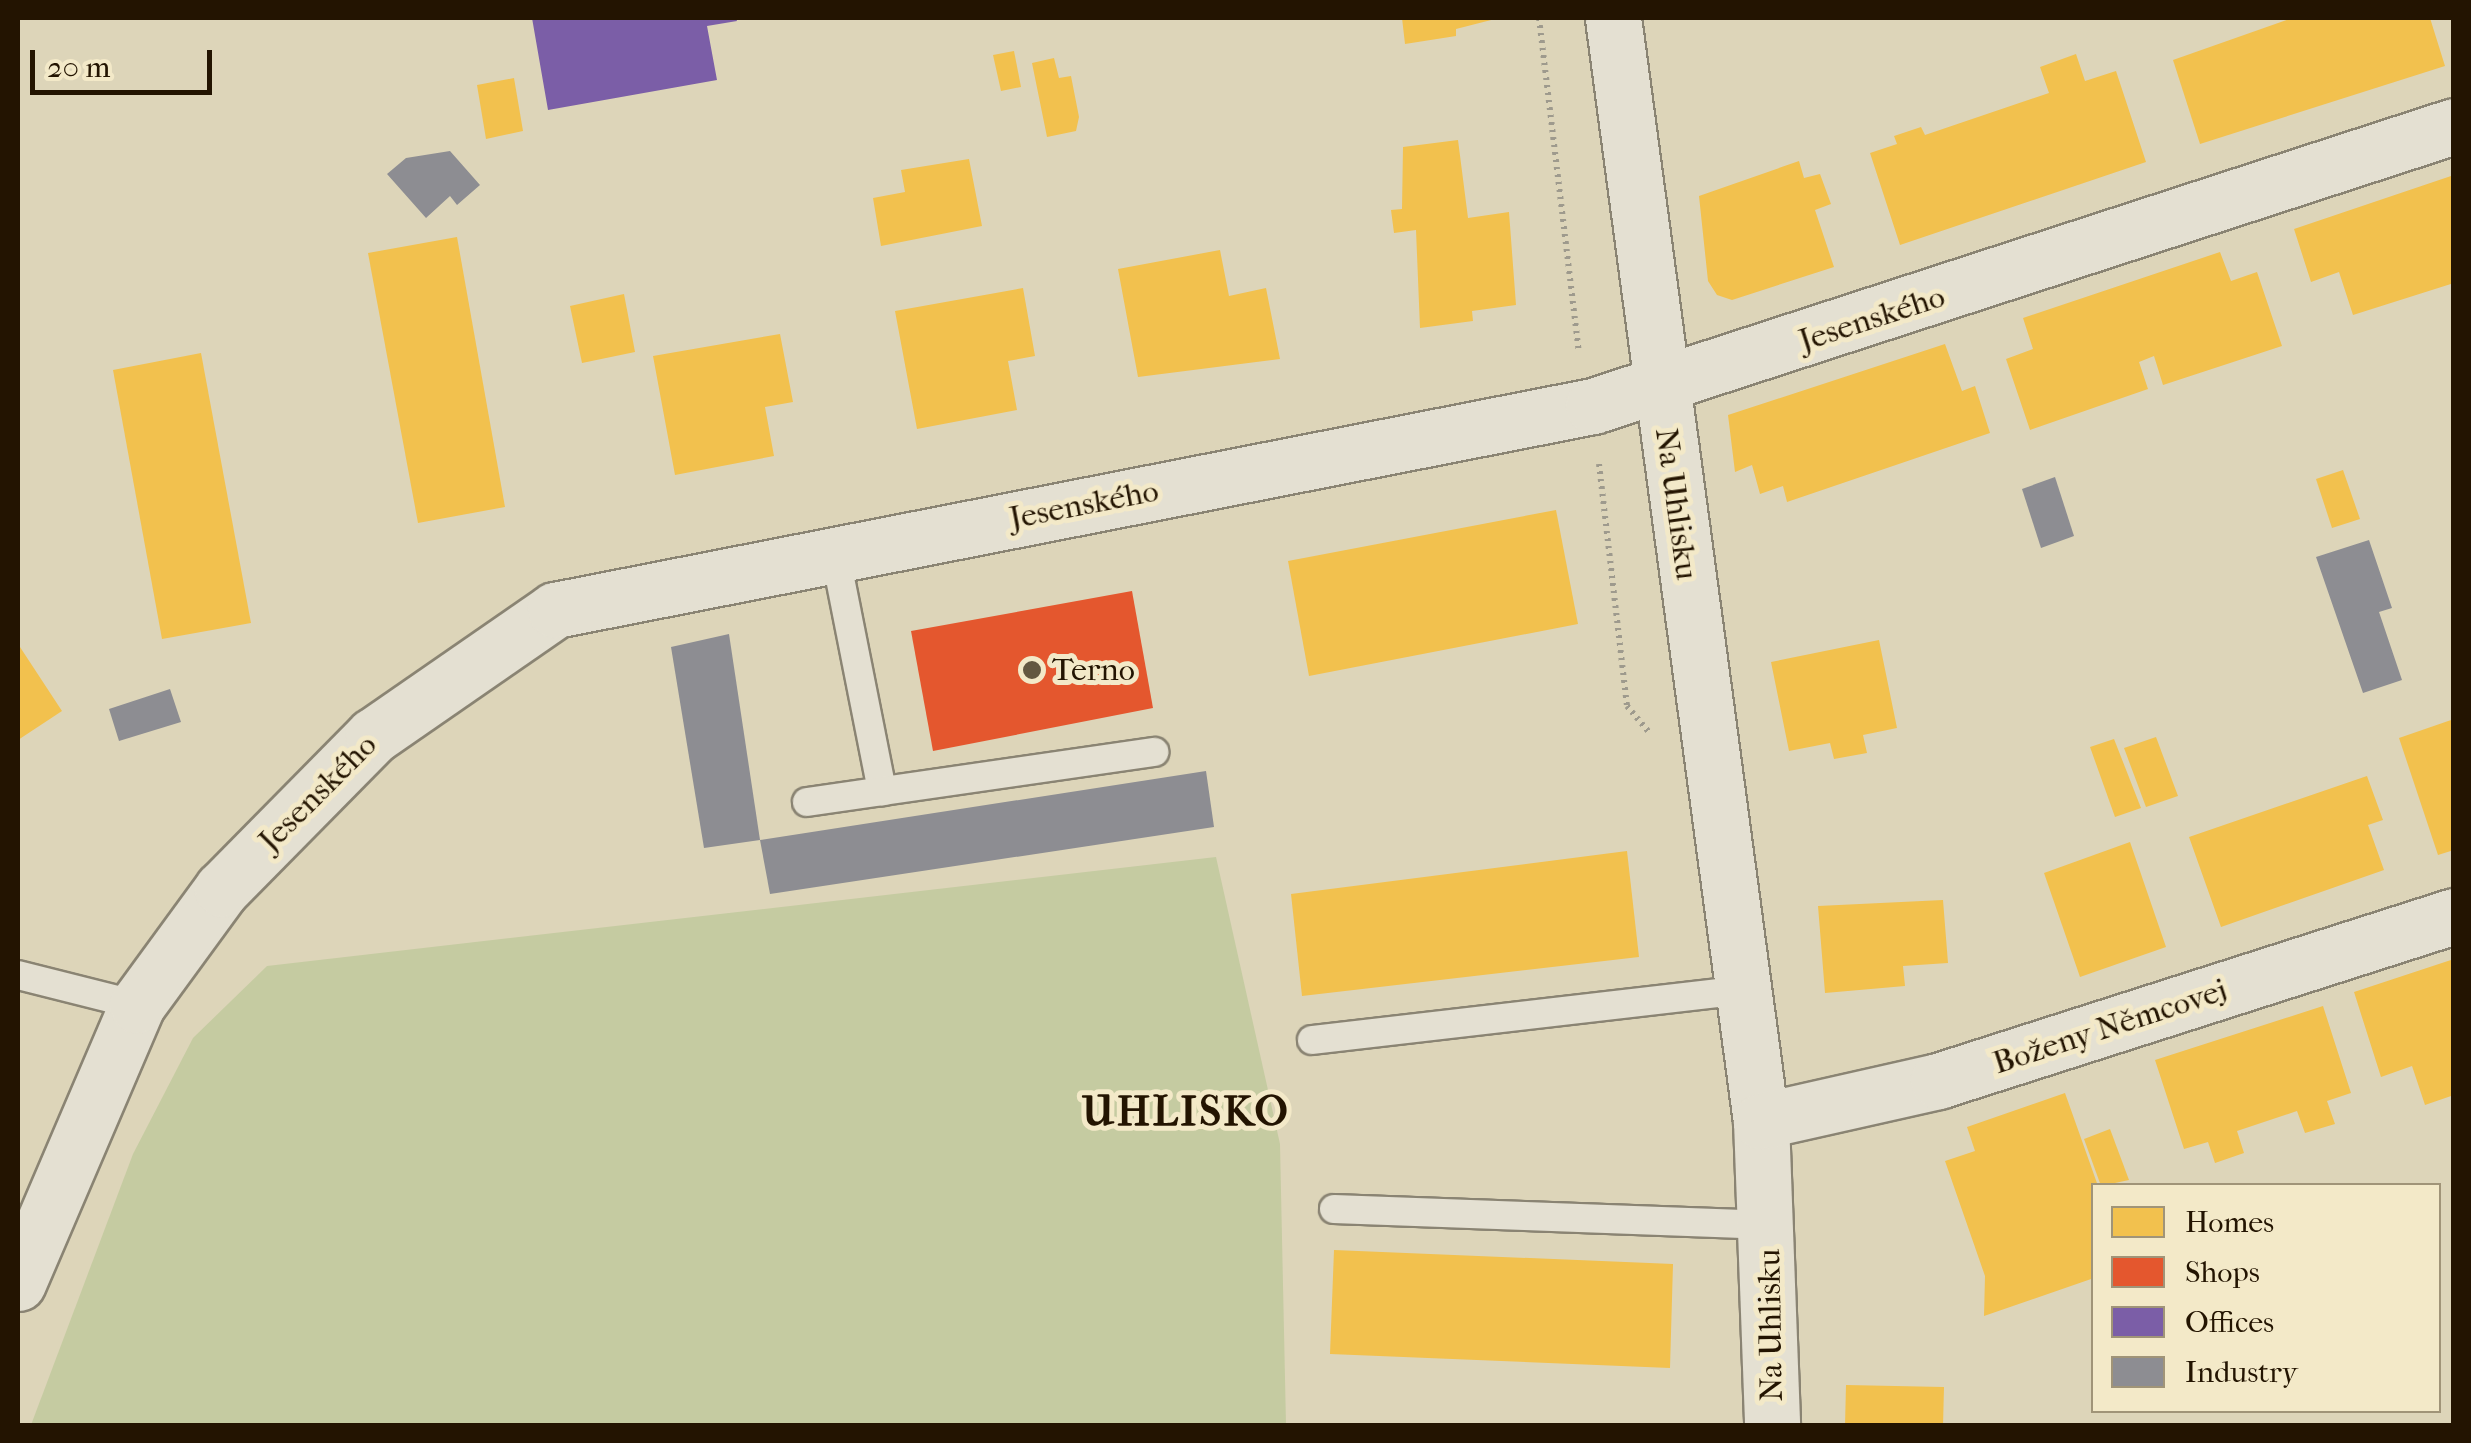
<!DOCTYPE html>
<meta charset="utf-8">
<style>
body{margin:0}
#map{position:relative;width:2471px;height:1443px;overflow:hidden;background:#ddd5b9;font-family:"IM FELL French Canon",serif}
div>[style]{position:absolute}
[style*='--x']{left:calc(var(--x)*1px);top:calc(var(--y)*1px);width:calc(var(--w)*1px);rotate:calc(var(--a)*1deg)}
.green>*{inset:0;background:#c5cba1}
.homes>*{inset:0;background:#f2c14e}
.shops>*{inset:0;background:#e4572e}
.offices>*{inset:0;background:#7b5ea7}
.industry>*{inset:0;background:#8d8d92}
.path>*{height:6px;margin-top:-3px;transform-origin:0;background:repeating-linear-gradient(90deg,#9e9a8d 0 2.5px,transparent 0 7.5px)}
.roads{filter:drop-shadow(2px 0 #8a8473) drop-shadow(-2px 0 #8a8473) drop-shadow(0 2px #8a8473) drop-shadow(0 -2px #8a8473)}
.service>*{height:28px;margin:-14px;padding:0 14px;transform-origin:14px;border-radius:14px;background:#e4e0d2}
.minor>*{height:55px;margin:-27.5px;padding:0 27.5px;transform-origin:27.5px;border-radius:27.5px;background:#e4e0d2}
.dots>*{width:28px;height:28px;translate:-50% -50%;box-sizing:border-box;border:5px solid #f3e9c8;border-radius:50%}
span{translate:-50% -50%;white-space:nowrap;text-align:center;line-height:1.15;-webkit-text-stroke:10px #f3e9c8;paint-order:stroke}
.street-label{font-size:32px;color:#231401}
.poi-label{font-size:32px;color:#231401}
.left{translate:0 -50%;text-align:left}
.district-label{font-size:42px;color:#231401;font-weight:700;letter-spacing:2.5px}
.frame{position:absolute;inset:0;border:20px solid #231401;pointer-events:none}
.legend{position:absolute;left:2091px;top:1183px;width:350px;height:230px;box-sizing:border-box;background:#f3e9c8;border:2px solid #a09478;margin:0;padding:12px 18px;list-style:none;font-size:30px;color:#231401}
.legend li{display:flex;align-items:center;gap:20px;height:50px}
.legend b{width:50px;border:2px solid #a09478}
.scale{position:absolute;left:30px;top:50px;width:182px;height:45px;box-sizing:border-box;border:5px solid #231401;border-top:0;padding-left:12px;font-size:30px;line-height:35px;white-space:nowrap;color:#231401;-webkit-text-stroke:8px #f3e9c8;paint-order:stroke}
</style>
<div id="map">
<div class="green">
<i style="clip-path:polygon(1216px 857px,1280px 1144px,1286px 1425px,31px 1425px,133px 1154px,193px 1038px,267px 966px)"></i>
</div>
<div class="homes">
<i style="clip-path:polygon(1402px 18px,1499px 18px,1456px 29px,1456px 36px,1405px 44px)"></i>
<i style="clip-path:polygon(2292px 18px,2430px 18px,2445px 66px,2200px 144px,2173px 60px)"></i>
<i style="clip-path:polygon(1014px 51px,1021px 87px,1001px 91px,993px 55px)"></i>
<i style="clip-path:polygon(2076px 54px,2085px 81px,2116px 71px,2146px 162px,1900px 245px,1870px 153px,1897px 144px,1894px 136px,1921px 127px,1925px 135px,2049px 93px,2040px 67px)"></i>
<i style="clip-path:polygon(1054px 58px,1059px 78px,1071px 76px,1079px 117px,1076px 131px,1047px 137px,1032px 63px)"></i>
<i style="clip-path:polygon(514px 78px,523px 131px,486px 139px,477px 85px)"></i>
<i style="clip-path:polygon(1458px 140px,1468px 218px,1509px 212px,1516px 305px,1472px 311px,1473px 321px,1420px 328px,1416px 230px,1394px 233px,1391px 210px,1402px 209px,1403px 147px)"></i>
<i style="clip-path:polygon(969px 159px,982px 226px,881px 246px,873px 198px,905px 192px,901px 170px)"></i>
<i style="clip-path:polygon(1799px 161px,1804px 178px,1820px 174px,1831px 204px,1815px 210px,1834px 267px,1732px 300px,1717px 295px,1708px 281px,1699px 196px)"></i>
<i style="clip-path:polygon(2454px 175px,2454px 283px,2353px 315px,2339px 272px,2311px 282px,2294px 229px)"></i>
<i style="clip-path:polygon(457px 237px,505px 507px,418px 523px,368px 253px)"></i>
<i style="clip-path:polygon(1220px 250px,1229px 296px,1266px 288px,1280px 359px,1138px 377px,1118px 269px)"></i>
<i style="clip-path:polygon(2220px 252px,2231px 281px,2257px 272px,2282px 346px,2163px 385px,2154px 356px,2139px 362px,2148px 389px,2030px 430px,2006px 359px,2033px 349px,2023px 318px)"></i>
<i style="clip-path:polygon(1023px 288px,1035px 356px,1008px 361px,1017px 410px,917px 429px,895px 311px)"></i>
<i style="clip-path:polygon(624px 294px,635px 352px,582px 363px,570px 306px)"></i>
<i style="clip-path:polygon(780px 334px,793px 402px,765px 407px,774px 456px,675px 475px,653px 356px)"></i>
<i style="clip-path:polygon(1945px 344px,1962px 391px,1975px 386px,1990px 433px,1787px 502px,1783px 486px,1760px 494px,1752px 465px,1735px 472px,1728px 415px)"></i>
<i style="clip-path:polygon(201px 353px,251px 623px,162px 639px,113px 370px)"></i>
<i style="clip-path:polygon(2343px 470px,2360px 519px,2332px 528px,2316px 479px)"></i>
<i style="clip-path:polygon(1556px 510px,1578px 624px,1309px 676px,1288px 561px)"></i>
<i style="clip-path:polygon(1879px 640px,1897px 728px,1863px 735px,1867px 753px,1834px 759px,1830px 743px,1789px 751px,1771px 662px)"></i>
<i style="clip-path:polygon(18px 644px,62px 711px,18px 740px)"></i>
<i style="clip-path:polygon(2454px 719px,2454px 850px,2438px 855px,2399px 738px)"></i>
<i style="clip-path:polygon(2156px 737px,2178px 796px,2146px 807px,2124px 748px)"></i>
<i style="clip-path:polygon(2114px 739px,2141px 808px,2115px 817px,2090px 747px)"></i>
<i style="clip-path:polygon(2367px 776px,2383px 820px,2368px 825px,2384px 870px,2221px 927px,2189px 837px)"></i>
<i style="clip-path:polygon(2130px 842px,2166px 947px,2080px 977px,2044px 873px)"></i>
<i style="clip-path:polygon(1627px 851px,1639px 957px,1302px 996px,1291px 894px)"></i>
<i style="clip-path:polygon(1943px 900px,1948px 963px,1903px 966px,1905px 986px,1825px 993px,1818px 906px)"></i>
<i style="clip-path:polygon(2454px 959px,2454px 1095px,2425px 1105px,2412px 1066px,2381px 1077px,2354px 992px)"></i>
<i style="clip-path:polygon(2323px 1006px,2351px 1093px,2327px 1101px,2335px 1124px,2305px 1133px,2297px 1111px,2237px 1131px,2244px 1153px,2215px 1163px,2208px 1142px,2184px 1149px,2155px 1060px)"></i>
<i style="clip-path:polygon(2065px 1093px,2098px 1186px,2094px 1278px,1984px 1316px,1985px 1276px,1945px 1161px,1975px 1151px,1967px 1127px)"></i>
<i style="clip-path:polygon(2110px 1129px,2129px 1180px,2101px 1186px,2084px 1139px)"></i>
<i style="clip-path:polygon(1334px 1250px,1673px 1264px,1670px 1368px,1330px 1354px)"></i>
<i style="clip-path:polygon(1846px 1385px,1944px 1387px,1943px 1426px,1845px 1426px)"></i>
</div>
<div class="shops">
<i style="clip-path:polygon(1132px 591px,1153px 708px,933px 751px,911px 631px)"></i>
</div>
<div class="offices">
<i style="clip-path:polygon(532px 18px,736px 18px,737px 21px,707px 26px,717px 80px,548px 110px)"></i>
</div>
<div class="industry">
<i style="clip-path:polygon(450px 151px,480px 185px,457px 205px,450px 196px,426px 218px,387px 174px,406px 158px)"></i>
<i style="clip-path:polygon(2055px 477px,2074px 536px,2041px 548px,2022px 489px)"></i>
<i style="clip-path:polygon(2369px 540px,2392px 608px,2379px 612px,2402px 680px,2363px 693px,2316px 557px)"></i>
<i style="clip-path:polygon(729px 634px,760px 840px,704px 848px,671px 647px)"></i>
<i style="clip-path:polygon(170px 689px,181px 722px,119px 741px,109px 709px)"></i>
<i style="clip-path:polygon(1206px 771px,1214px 827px,770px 894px,760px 840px)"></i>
</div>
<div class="path">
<i style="--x:1539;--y:18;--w:336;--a:83.2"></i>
<i style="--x:1599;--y:464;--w:244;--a:83.4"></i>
<i style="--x:1627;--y:706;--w:34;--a:50"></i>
</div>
<div class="roads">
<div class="service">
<i style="--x:835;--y:553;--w:243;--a:78.8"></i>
<i style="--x:807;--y:802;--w:351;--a:-8.2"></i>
<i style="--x:18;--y:975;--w:123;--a:14.1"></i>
<i style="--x:1312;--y:1040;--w:435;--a:-6.6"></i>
<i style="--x:1334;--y:1209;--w:436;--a:2.1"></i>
</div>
<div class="minor">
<i style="--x:1613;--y:18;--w:1113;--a:82.36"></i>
<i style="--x:1761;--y:1121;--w:305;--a:87.9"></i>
<i style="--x:1761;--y:1121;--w:181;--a:-12.7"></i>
<i style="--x:1938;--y:1081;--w:542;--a:-17.73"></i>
<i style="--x:18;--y:1283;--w:302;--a:-66.8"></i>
<i style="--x:137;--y:1005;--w:144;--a:-53.8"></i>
<i style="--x:222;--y:889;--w:215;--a:-45.4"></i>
<i style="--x:373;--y:736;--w:221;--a:-34.7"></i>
<i style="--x:555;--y:610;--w:1058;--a:-11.12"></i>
<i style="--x:1593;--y:406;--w:905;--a:-18.01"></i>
</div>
</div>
<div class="dots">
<i style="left:1032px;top:670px;background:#645841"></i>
</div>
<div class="street-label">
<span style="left:1872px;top:319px;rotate:-18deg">Jesenského</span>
<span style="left:1676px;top:504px;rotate:82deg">Na Uhlisku</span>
<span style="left:1084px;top:505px;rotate:-11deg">Jesenského</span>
<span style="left:318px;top:793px;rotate:-45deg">Jesenského</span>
<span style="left:2110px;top:1027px;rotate:-18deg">Boženy Němcovej</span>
<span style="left:1771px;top:1325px;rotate:-91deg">Na Uhlisku</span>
</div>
<div class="poi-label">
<span class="left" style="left:1052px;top:670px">Terno</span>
</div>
<div class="district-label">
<span style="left:1186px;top:1112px">UHLISKO</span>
</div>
<div class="frame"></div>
<ul class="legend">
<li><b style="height:28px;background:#f2c14e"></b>Homes</li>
<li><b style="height:28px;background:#e4572e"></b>Shops</li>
<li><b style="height:28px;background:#7b5ea7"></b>Offices</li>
<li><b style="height:28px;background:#8d8d92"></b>Industry</li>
</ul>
<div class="scale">20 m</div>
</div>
